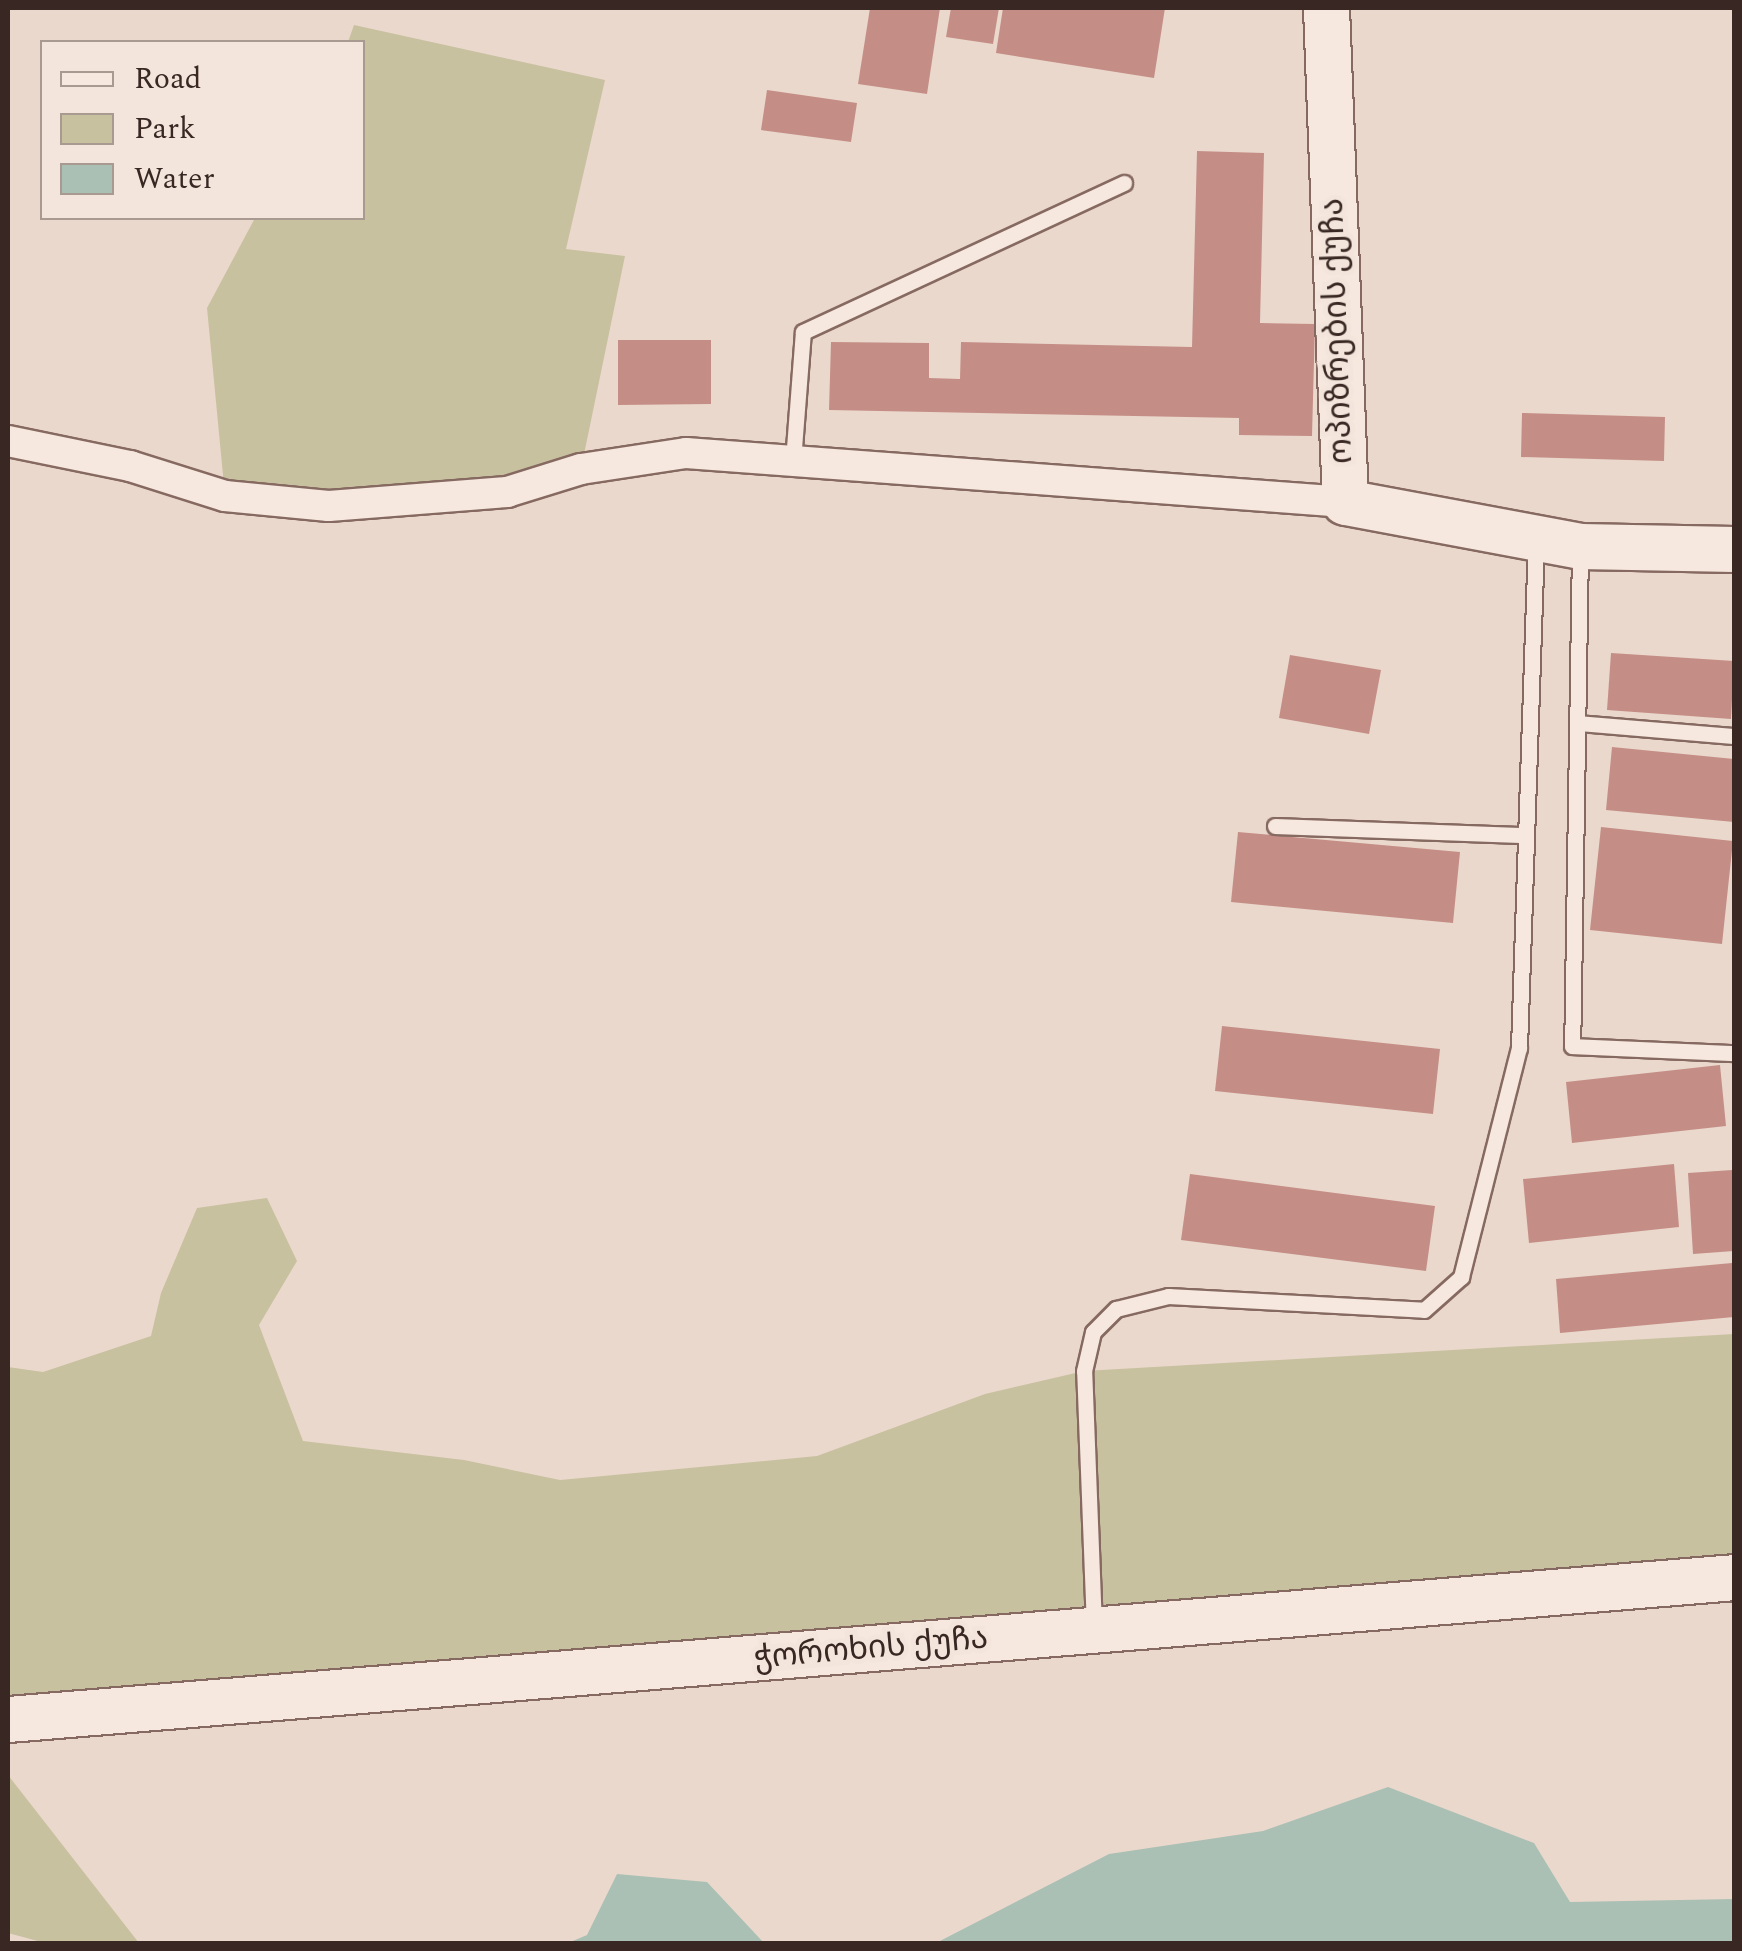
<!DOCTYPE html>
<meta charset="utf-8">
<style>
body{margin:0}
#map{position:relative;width:1742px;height:1951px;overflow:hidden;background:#ebd8cc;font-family:Spectral,"Noto Sans Georgian",serif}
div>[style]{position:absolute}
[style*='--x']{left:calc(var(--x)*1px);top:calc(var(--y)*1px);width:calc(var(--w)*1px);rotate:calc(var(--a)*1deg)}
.green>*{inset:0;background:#c8c1a0}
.water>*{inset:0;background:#abc0b4}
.building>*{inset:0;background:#c48e86}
.roads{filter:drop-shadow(2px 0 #866a61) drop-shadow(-2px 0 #866a61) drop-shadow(0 2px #866a61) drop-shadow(0 -2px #866a61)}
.lane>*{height:15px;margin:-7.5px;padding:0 7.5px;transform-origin:7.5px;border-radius:7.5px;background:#f6e8de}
.street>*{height:30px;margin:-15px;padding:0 15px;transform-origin:15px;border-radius:15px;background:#f6e8de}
.secondary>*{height:45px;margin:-22.5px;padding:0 22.5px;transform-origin:22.5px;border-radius:22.5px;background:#f6e8de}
span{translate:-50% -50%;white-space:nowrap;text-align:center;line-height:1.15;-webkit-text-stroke:10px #f3e5db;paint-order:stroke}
.street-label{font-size:32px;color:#382723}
.frame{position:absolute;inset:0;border:10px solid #382723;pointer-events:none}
.legend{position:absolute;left:40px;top:40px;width:325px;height:180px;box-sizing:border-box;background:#f3e5db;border:2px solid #a89991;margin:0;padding:12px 18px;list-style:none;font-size:30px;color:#382723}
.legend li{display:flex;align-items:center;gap:20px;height:50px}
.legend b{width:50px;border:2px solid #a89991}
</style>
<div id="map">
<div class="green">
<i style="clip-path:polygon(354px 25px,605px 80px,566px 249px,625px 256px,581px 469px,507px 492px,225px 496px,207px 308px,255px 218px,362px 218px,362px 42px,348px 42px)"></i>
<i style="clip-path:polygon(267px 1198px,297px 1261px,259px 1325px,303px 1441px,464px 1460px,560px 1480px,817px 1456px,985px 1394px,1084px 1371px,1734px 1334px,1734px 1577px,8px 1719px,8px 1367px,43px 1372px,151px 1336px,161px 1293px,197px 1208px)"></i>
<i style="clip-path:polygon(8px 1775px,139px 1943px,45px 1943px,8px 1933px)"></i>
</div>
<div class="water">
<i style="clip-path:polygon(1388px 1787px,1534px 1843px,1570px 1902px,1734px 1899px,1734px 1943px,936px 1943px,1109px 1854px,1263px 1831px)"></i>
<i style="clip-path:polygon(617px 1874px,707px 1882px,764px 1943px,568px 1943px,587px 1935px)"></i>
</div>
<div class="building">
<i style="clip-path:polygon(870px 8px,940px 8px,927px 94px,858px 84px)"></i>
<i style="clip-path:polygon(951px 8px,999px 8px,993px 44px,946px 37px)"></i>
<i style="clip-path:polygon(1003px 8px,1165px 8px,1154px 78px,996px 53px)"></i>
<i style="clip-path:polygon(767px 90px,857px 103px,851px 142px,761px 130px)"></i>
<i style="clip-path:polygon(1197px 151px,1264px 153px,1260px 323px,1315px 324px,1312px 436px,1239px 435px,1239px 418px,829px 410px,831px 342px,929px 343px,929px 378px,960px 379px,961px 342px,1192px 347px)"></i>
<i style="clip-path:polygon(618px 340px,711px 340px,711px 404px,618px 405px)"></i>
<i style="clip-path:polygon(1522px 413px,1665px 417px,1664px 461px,1521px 457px)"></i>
<i style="clip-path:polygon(1611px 653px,1734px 661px,1731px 719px,1607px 710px)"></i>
<i style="clip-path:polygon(1290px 655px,1381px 670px,1369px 734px,1279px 718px)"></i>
<i style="clip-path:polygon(1612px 747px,1734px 759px,1734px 822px,1606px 810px)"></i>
<i style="clip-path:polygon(1601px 827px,1733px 841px,1722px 944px,1590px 930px)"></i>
<i style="clip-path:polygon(1238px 832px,1460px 852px,1453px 923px,1231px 902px)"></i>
<i style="clip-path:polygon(1222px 1026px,1440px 1049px,1433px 1114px,1215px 1091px)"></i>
<i style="clip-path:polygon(1720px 1065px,1726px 1126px,1572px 1143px,1566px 1082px)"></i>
<i style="clip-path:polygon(1674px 1164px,1679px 1227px,1529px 1243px,1523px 1179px)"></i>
<i style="clip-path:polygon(1732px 1170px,1734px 1251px,1693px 1254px,1688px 1173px)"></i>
<i style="clip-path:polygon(1190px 1174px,1435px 1206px,1426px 1271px,1181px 1240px)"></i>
<i style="clip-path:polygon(1732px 1263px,1734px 1317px,1560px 1333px,1556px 1279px)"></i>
</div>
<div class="roads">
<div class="lane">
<i style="--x:793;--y:461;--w:129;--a:-85.6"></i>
<i style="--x:803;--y:332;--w:354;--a:-24.9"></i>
<i style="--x:1580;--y:548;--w:498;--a:90.9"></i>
<i style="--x:1572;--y:1046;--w:162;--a:2.5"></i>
<i style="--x:1578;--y:723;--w:157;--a:4.8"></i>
<i style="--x:1275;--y:826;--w:251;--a:2.1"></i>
<i style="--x:1094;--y:1627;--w:256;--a:-92.2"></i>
<i style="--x:1084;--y:1371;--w:40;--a:-77"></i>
<i style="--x:1093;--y:1332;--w:33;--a:-45"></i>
<i style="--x:1116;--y:1309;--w:54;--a:-14"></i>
<i style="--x:1168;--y:1296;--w:256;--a:3.1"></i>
<i style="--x:1424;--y:1310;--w:50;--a:-41.7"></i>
<i style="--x:1461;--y:1277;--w:236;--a:-75.8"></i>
<i style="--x:1519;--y:1048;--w:508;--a:-88.08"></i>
</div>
<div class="street">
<i style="--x:8;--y:441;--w:125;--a:11.6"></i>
<i style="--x:130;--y:466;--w:100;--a:17.5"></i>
<i style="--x:225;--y:496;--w:104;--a:5.5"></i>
<i style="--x:329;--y:506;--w:179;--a:-4.5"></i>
<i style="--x:507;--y:492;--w:77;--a:-17.3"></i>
<i style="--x:581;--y:469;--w:106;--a:-8.7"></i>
<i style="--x:686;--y:453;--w:661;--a:4.25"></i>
</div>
<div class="secondary">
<i style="--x:1326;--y:8;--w:494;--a:87.8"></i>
<i style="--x:1345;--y:502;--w:239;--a:10.6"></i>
<i style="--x:1580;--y:546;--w:154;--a:1.1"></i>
<i style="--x:8;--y:1719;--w:1732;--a:-4.7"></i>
</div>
</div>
<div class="street-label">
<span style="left:1338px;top:331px;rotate:-92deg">ოპიზრების ქუჩა</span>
<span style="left:871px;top:1649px;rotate:-5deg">ჭოროხის ქუჩა</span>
</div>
<div class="frame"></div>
<ul class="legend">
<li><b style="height:12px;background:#f6e8de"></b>Road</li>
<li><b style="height:28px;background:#c8c1a0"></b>Park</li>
<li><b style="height:28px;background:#abc0b4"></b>Water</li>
</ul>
</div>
